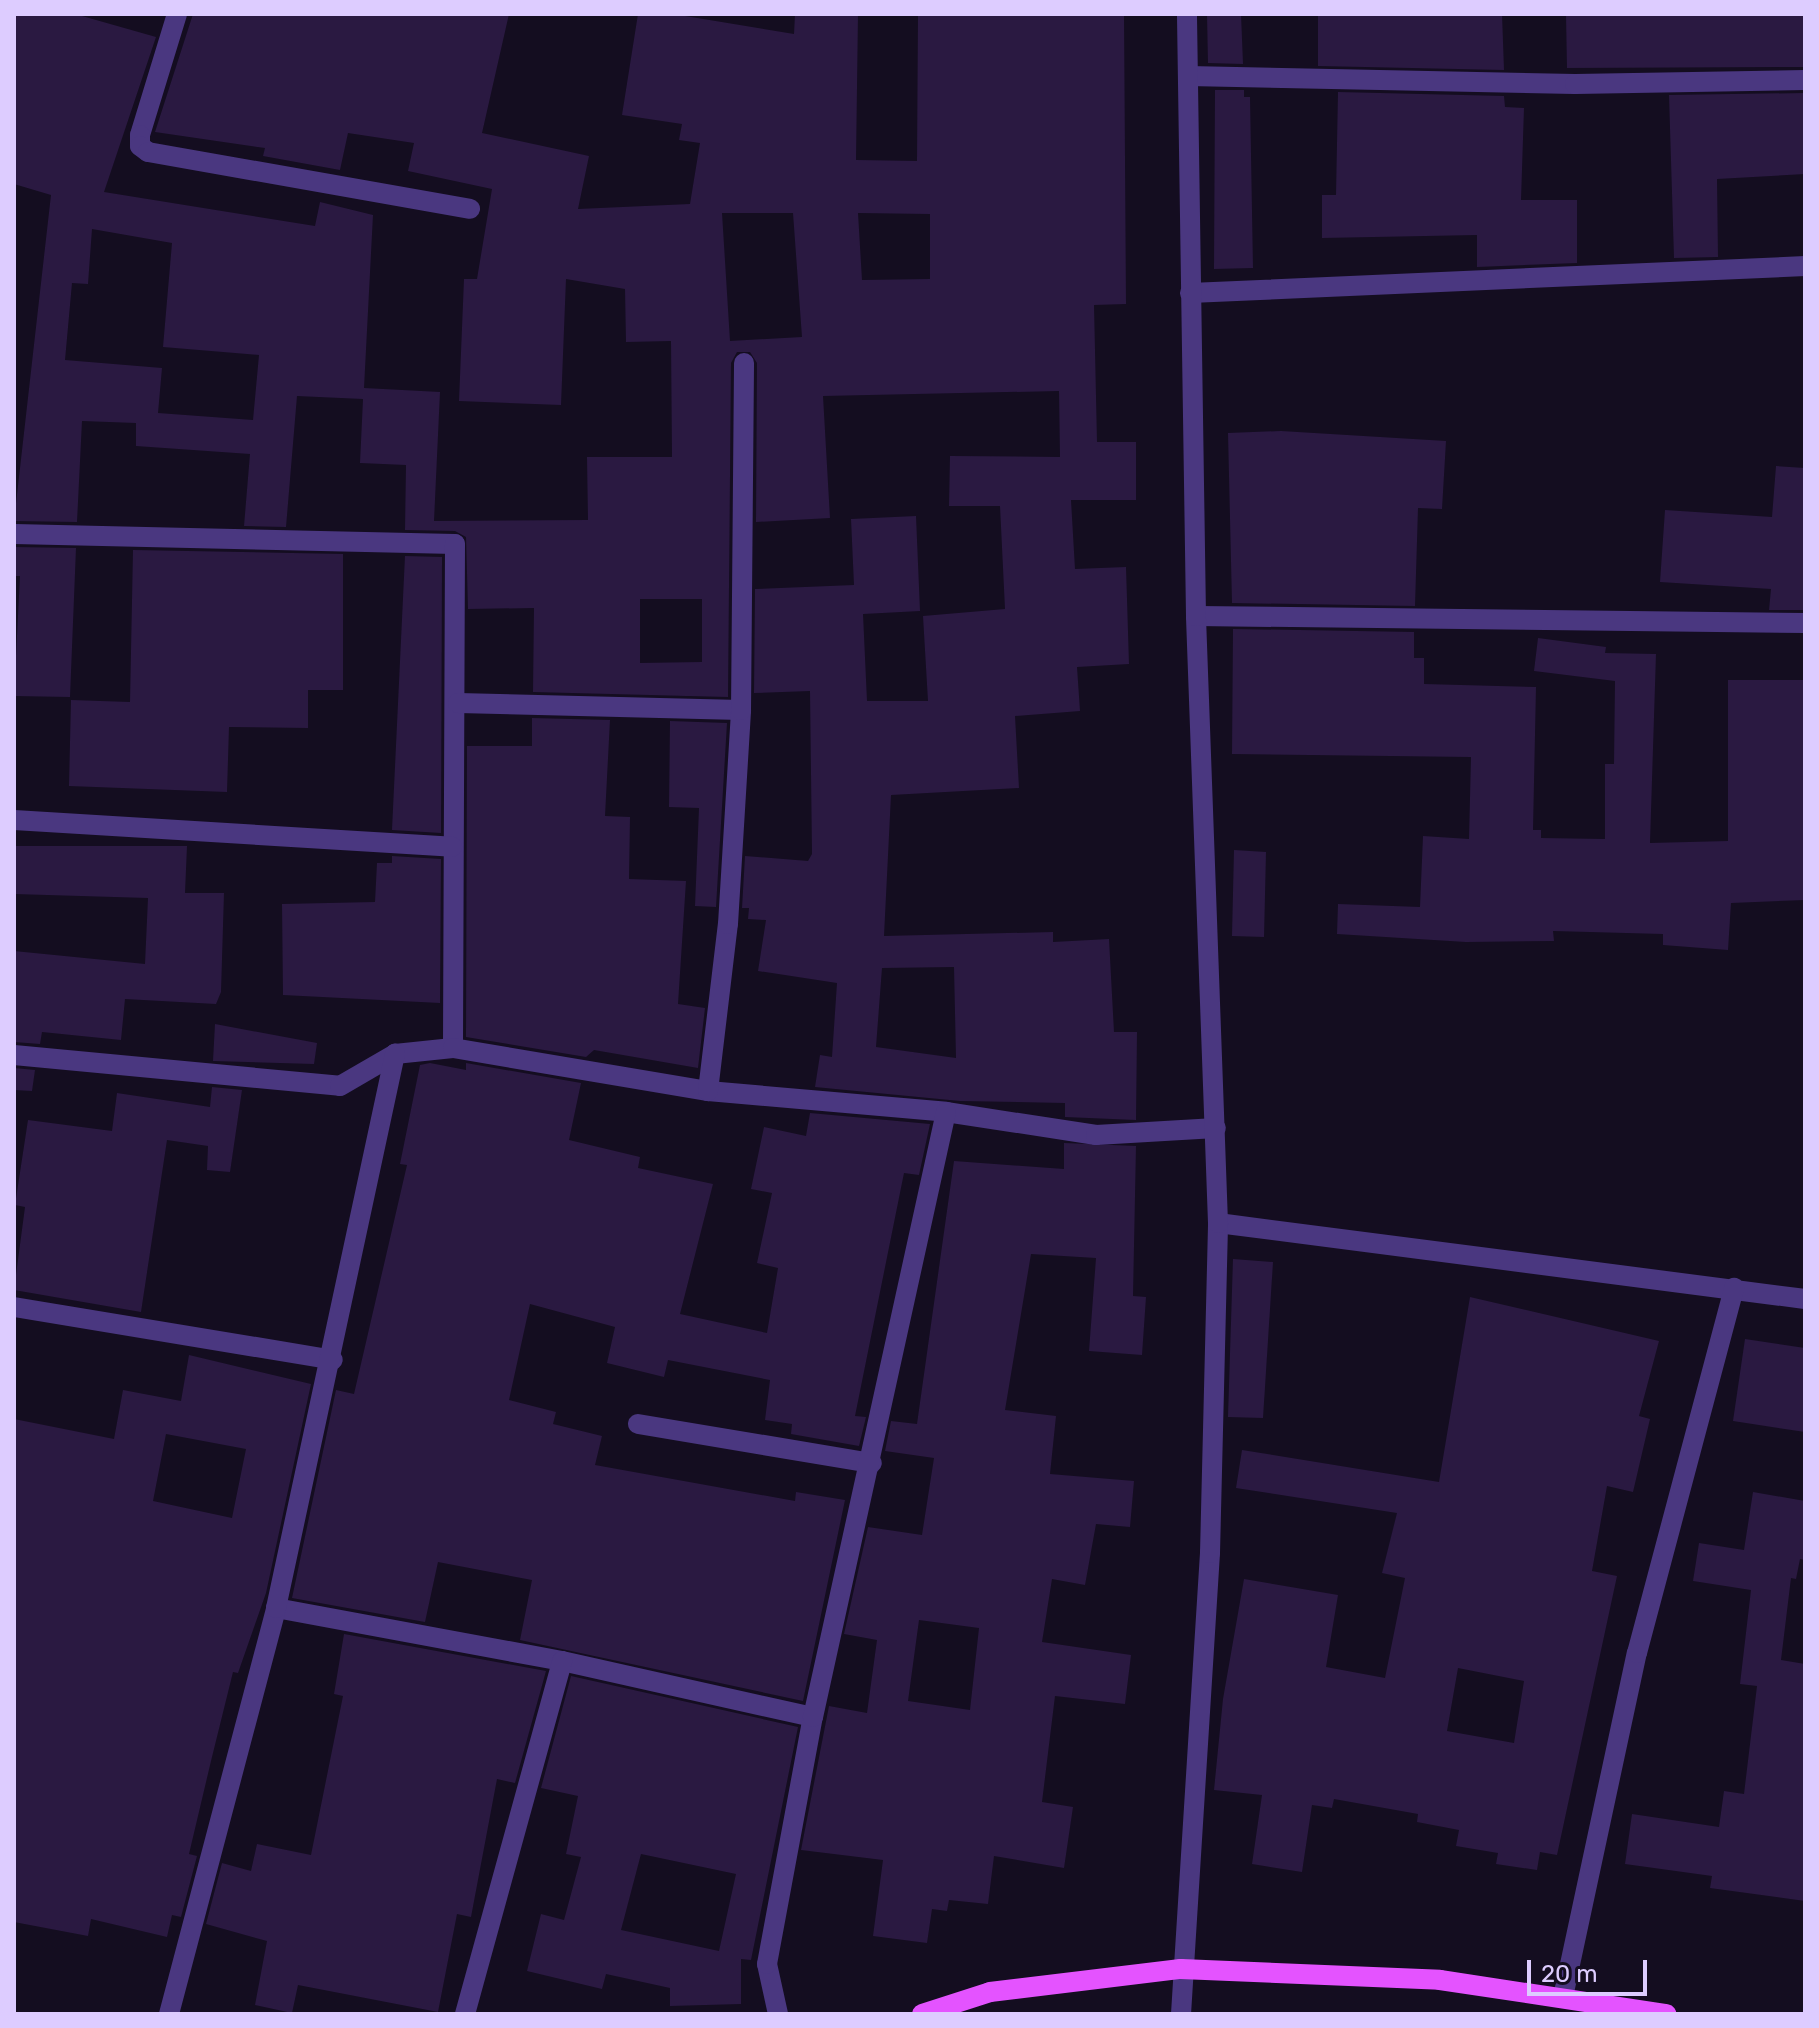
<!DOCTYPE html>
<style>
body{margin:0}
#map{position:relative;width:1819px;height:2028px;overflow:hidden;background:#140d20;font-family:Rubik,sans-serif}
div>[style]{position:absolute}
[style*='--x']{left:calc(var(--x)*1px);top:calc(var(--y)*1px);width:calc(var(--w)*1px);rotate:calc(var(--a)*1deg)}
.building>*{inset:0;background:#2a1941}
.minor>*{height:20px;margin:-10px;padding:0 10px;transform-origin:10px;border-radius:10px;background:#4a3780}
.major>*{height:20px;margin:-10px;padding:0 10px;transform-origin:10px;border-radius:10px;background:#e453ff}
span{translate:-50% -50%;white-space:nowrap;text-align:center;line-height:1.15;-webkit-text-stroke:6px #140d20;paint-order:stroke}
.frame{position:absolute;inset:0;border:16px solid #dcf;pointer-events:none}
.scale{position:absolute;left:1527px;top:1960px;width:120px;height:36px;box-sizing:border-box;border:4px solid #dcf;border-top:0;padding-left:10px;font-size:24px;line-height:28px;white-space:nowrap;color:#dcf;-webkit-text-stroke:6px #140d20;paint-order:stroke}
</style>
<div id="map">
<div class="building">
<i style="clip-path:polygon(evenodd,14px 14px,75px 14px,156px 37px,104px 192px,315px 226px,320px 202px,373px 215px,364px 388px,440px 392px,434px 521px,588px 520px,587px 457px,672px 457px,671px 341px,626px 342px,625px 289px,566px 279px,561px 405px,459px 401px,464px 279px,477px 279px,492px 189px,408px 171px,414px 143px,348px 133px,340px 170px,263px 156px,265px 148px,155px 132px,193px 14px,509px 14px,482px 133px,589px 156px,578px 209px,690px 204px,700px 143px,679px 140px,682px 124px,622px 115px,638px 14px,673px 14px,794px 34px,795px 14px,858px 14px,856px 160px,917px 161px,918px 14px,1124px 14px,1126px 304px,1094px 305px,1097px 442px,1136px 442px,1136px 500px,1071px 500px,1075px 569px,1126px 567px,1129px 664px,1077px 667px,1080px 711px,1015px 716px,1019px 788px,891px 795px,884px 936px,1053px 932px,1053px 942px,1109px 939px,1114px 1032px,1137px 1032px,1136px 1120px,1065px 1117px,1065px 1103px,960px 1101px,815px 1087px,820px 1055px,832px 1057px,837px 983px,758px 971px,766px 920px,748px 919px,749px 908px,742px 908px,745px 856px,808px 861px,812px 854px,810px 691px,754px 693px,755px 589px,854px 585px,851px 519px,916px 516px,920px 611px,863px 614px,867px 701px,928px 701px,923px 616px,1005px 609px,1000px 506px,949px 506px,950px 456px,1060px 457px,1059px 391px,823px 396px,830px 518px,756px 522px,757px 363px,750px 352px,737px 352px,731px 363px,728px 697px,533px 692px,534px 608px,468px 609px,466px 537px,455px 531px,405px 530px,406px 465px,360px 463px,363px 399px,297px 396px,286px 527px,244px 526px,250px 454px,136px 446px,136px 423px,82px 421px,77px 522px,14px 521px,51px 195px,14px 184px,14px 14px,722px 213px,793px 213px,802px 337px,730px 341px,722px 213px,14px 14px,858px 213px,930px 214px,930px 279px,862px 280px,858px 213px,14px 14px,92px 229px,172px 243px,163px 347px,259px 355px,253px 420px,158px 413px,162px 368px,65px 360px,72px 283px,88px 284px,92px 229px,14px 14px,640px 599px,702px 599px,702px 662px,640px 663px,640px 599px,14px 14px,954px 967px,956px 1058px,876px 1047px,882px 968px,954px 967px)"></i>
<i style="clip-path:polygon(1207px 14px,1241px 14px,1243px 64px,1208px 63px)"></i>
<i style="clip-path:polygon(1318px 14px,1502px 14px,1504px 70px,1318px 66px)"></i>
<i style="clip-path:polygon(1566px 14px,1805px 14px,1805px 67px,1567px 68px)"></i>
<i style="clip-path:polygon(1215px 90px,1244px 90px,1244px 97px,1250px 97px,1253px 268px,1214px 269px)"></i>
<i style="clip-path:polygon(1338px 92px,1504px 96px,1505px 107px,1524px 108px,1521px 200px,1577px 200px,1577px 263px,1477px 267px,1477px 235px,1322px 238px,1322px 195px,1336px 195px)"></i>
<i style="clip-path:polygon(1805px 93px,1805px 174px,1717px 179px,1718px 257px,1674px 258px,1669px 95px)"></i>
<i style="clip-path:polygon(1281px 431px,1446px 441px,1442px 509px,1418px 508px,1415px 606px,1232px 603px,1228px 433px)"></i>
<i style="clip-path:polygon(1776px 466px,1805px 468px,1805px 610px,1769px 610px,1771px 589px,1660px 582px,1665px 510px,1772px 517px)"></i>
<i style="clip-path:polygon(14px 547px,76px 548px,70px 697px,14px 696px,20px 576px,14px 576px)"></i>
<i style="clip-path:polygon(133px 550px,343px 554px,343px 690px,308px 690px,308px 728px,229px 727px,227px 792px,69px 786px,71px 700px,130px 702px)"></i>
<i style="clip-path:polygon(405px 556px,442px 557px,441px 833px,392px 830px)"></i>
<i style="clip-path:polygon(1233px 629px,1414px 632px,1414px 658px,1424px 658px,1424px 684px,1536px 687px,1533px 830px,1541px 830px,1541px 838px,1605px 839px,1605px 764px,1614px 764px,1615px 681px,1534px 671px,1538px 638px,1606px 647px,1605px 653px,1656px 654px,1650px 843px,1728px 841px,1728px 680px,1805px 680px,1805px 900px,1731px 903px,1728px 950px,1663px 945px,1663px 934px,1553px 931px,1554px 941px,1466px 942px,1337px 934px,1338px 904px,1420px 907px,1423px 836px,1469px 839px,1471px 757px,1232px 754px)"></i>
<i style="clip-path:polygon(532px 718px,610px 720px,605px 816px,630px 817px,629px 879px,686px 881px,678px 1004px,705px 1008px,698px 1068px,594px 1050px,586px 1057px,466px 1037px,467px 746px,532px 746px)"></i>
<i style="clip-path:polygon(670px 721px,727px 723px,716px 907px,695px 906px,699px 808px,669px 807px)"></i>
<i style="clip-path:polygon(14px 846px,187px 846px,185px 893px,224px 893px,221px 992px,216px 1004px,125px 999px,121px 1040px,42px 1032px,40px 1044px,14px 1042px,14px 951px,145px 964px,148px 898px,14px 894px)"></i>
<i style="clip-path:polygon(1234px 850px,1266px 852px,1264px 937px,1232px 936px)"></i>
<i style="clip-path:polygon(392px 856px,441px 859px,440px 1003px,283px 995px,282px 904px,375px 902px,377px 863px,392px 863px)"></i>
<i style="clip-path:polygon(215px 1024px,317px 1043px,314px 1064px,213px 1061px)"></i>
<i style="clip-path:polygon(430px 1063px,466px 1070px,466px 1063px,581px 1083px,569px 1140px,640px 1157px,638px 1168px,713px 1184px,680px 1314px,767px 1333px,778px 1268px,757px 1263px,772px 1193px,751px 1189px,764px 1127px,806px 1136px,810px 1113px,930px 1124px,919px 1175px,904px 1173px,855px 1416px,866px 1417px,859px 1446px,791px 1434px,792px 1424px,765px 1420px,770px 1380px,668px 1360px,664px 1377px,607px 1363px,615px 1327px,530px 1304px,509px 1400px,556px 1412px,553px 1424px,602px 1436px,595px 1465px,795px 1501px,796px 1492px,845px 1500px,803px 1701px,520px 1640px,532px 1580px,438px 1562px,425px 1622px,292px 1598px,336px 1390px,354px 1394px,407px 1165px,400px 1164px,420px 1065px)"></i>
<i style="clip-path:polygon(14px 1068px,35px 1070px,32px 1091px,14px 1090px)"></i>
<i style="clip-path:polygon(212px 1087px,242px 1090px,230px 1172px,207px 1170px,208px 1146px,167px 1140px,141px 1312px,14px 1290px,25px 1207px,15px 1205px,28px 1120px,112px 1131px,117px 1093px,210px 1107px)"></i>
<i style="clip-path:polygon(evenodd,1064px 1143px,1136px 1146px,1133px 1296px,1146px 1297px,1142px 1355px,1089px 1351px,1096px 1258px,1031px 1254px,1005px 1410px,1056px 1416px,1050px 1474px,1134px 1481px,1130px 1527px,1096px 1524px,1085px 1585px,1052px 1579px,1042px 1642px,1131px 1655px,1125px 1704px,1055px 1696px,1042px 1802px,1073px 1807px,1064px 1868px,994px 1856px,988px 1904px,949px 1900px,947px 1911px,932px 1909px,927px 1943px,873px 1936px,883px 1860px,801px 1850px,829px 1706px,867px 1713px,877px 1640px,844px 1634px,868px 1527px,922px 1535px,934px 1458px,885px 1451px,891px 1421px,917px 1424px,954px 1161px,1064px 1169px,1064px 1143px,919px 1620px,979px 1628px,970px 1710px,908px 1701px,919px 1620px)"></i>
<i style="clip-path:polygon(1233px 1259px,1273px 1262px,1263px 1418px,1228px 1417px)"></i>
<i style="clip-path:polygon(evenodd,1470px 1297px,1659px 1341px,1639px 1416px,1650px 1419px,1633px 1492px,1607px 1486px,1592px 1571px,1617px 1576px,1557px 1855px,1540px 1852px,1537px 1870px,1496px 1864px,1498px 1853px,1456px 1846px,1459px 1830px,1417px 1822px,1418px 1814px,1334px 1799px,1332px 1808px,1312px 1805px,1302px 1872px,1252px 1864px,1262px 1795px,1214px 1790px,1223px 1699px,1244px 1579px,1338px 1595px,1326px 1667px,1385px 1678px,1405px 1578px,1382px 1573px,1397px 1513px,1236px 1488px,1242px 1450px,1439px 1482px,1470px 1297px,1458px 1668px,1524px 1681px,1514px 1743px,1447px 1731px,1458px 1668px)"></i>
<i style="clip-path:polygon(1745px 1339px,1805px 1348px,1805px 1432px,1733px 1421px)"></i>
<i style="clip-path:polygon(evenodd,189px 1355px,311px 1384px,266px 1593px,238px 1673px,233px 1672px,211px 1761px,189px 1854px,197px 1856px,181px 1917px,172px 1915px,167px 1937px,91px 1919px,88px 1936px,14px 1922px,14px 1419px,114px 1439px,123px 1390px,181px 1401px,189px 1355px,166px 1434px,246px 1449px,232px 1518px,153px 1501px,166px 1434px)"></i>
<i style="clip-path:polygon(1753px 1492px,1805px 1501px,1805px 1560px,1800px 1559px,1796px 1579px,1791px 1578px,1781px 1660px,1805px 1664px,1805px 1901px,1710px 1888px,1712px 1876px,1625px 1864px,1632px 1814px,1719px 1827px,1724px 1791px,1744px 1794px,1757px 1686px,1740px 1684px,1751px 1590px,1693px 1581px,1699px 1543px,1744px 1550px)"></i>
<i style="clip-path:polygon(344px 1634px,546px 1671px,515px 1783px,497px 1779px,471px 1917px,457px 1914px,438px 2012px,298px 1985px,292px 2013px,255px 2005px,267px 1941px,206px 1924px,222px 1863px,251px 1871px,257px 1844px,311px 1855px,343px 1696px,334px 1694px)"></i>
<i style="clip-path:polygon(evenodd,571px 1676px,798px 1727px,751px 1960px,741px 1959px,741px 2004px,670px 2006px,670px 1988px,606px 1974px,602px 1989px,527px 1971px,541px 1914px,564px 1920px,581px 1857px,566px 1854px,578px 1796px,541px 1788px,571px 1676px,641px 1854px,736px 1874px,719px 1951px,621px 1930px,641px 1854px)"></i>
</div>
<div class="minor">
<i style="--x:177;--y:14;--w:127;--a:107"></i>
<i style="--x:140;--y:135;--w:11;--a:90"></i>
<i style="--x:140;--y:146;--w:10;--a:37"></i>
<i style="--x:148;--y:152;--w:327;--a:10"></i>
<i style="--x:1188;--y:76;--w:387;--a:1.2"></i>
<i style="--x:1575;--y:84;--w:230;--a:-1"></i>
<i style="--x:1190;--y:293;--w:616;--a:-2.51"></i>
<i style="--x:14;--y:534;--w:441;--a:1.3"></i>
<i style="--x:455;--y:544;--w:504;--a:90.23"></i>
<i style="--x:1196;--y:616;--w:609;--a:0.66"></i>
<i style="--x:458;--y:703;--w:283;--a:1.4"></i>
<i style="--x:14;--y:820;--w:439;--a:3.5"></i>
<i style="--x:14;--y:1055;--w:327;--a:5.4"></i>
<i style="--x:340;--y:1086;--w:64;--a:-30.2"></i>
<i style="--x:395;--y:1054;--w:58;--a:-5.9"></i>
<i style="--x:453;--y:1048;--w:259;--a:9.6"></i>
<i style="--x:708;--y:1091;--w:239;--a:5"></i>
<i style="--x:946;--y:1112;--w:152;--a:8.7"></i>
<i style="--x:1096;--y:1135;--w:120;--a:-3.3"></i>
<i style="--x:708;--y:1091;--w:168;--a:-83.2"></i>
<i style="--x:728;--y:924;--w:214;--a:-86.5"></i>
<i style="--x:741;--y:710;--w:347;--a:-89.5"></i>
<i style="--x:1218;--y:1223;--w:592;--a:7.38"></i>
<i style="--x:14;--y:1307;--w:323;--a:9.4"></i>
<i style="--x:638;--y:1424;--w:237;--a:9.5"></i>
<i style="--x:276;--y:1608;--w:291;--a:10.5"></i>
<i style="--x:562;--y:1661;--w:257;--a:12.6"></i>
<i style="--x:1563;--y:1997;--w:352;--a:-77.9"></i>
<i style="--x:1637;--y:1653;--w:378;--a:-75.1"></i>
<i style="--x:169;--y:2014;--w:420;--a:-75.2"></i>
<i style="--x:276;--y:1608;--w:567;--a:-77.88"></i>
<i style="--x:465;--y:2014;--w:366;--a:-74.6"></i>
<i style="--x:778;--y:2014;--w:51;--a:-102.4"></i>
<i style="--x:767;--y:1964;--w:251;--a:-79.5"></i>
<i style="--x:813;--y:1717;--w:619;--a:-77.6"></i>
<i style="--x:1181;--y:2014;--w:462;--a:-86.4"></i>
<i style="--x:1210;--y:1553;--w:330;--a:-88.6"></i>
<i style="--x:1218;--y:1223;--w:607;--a:-92.08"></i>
<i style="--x:1196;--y:616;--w:602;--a:-90.86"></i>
</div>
<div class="major">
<i style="--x:922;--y:2014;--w:71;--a:-17.9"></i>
<i style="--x:990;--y:1992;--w:192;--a:-6.9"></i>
<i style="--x:1181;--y:1969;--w:259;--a:2.4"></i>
<i style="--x:1440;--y:1980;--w:229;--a:8.6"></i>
</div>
<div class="frame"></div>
<div class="scale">20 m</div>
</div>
